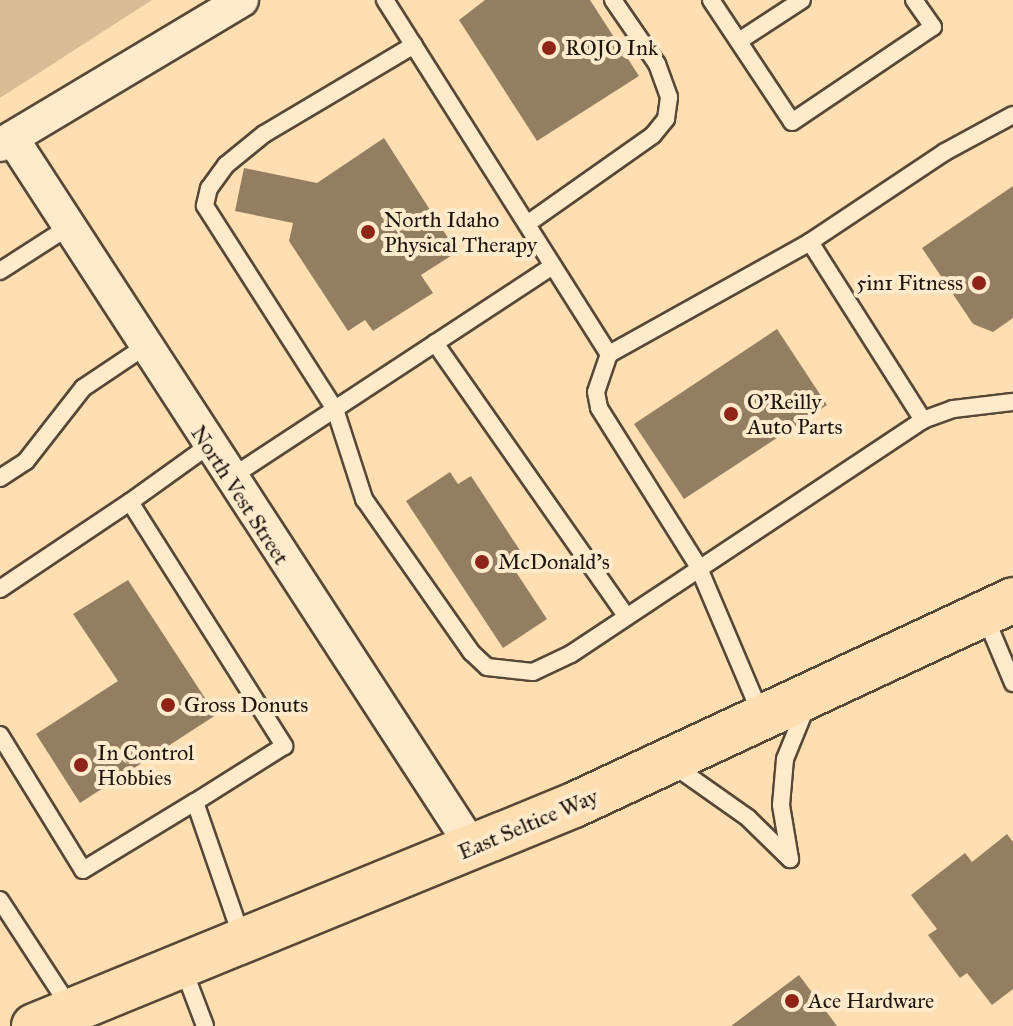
<!DOCTYPE html>
<style>
body{margin:0}
#map{position:relative;width:1013px;height:1026px;overflow:hidden;background:#ffdeb1;font-family:"IM FELL Great Primer",serif}
div>[style]{position:absolute}
[style*='--x']{left:calc(var(--x)*1px);top:calc(var(--y)*1px);width:calc(var(--w)*1px);rotate:calc(var(--a)*1deg)}
.green>*{inset:0;background:#d9bc95}
.building>*{inset:0;background:#937e62}
.roads{filter:drop-shadow(2px 0 #564836) drop-shadow(-2px 0 #564836) drop-shadow(0 2px #564836) drop-shadow(0 -2px #564836)}
.lane>*{height:16px;margin:-8px;padding:0 8px;transform-origin:8px;border-radius:8px;background:#ffeacc}
.street>*{height:32px;margin:-16px;padding:0 16px;transform-origin:16px;border-radius:16px;background:#ffeacc}
.primary>*{height:44px;margin:-22px;padding:0 22px;transform-origin:22px;border-radius:22px;background:#ffdeb1}
.dots>*{width:22px;height:22px;translate:-50% -50%;box-sizing:border-box;border:4px solid #ffeacc;border-radius:50%}
span{translate:-50% -50%;white-space:nowrap;text-align:center;line-height:1.15;-webkit-text-stroke:8px #ffeacc;paint-order:stroke}
.poi-label{font-size:22px;color:#1e160d}
.left{translate:0 -50%;text-align:left}
.right{translate:-100% -50%;text-align:right}
.street-label{font-size:22px;color:#1e160d}
</style>
<div id="map">
<div class="green">
<i style="clip-path:polygon(0 0,152px 0,0 98px)"></i>
</div>
<div class="building">
<i style="clip-path:polygon(485px 0,590px 0,639px 76px,537px 141px,459px 20px)"></i>
<i style="clip-path:polygon(384px 138px,457px 252px,421px 275px,433px 293px,373px 331px,365px 320px,348px 331px,289px 241px,293px 223px,235px 211px,244px 168px,317px 183px)"></i>
<i style="clip-path:polygon(1013px 186px,1013px 318px,993px 332px,973px 324px,922px 248px)"></i>
<i style="clip-path:polygon(777px 329px,827px 405px,684px 499px,634px 424px)"></i>
<i style="clip-path:polygon(450px 472px,458px 484px,471px 476px,525px 558px,512px 566px,547px 619px,503px 648px,406px 501px)"></i>
<i style="clip-path:polygon(128px 580px,216px 715px,80px 803px,36px 734px,118px 681px,73px 614px)"></i>
<i style="clip-path:polygon(1007px 834px,1013px 842px,1013px 989px,992px 1005px,967px 973px,960px 978px,928px 935px,937px 929px,911px 895px,965px 853px,972px 862px)"></i>
<i style="clip-path:polygon(799px 975px,837px 1026px,731px 1026px)"></i>
</div>
<div class="roads">
<div class="lane">
<i style="--x:385;--y:0;--w:419;--a:57.7"></i>
<i style="--x:609;--y:354;--w:230;--a:-29.1"></i>
<i style="--x:810;--y:242;--w:162;--a:-33.7"></i>
<i style="--x:945;--y:152;--w:77;--a:-28.6"></i>
<i style="--x:711;--y:0;--w:146;--a:56.4"></i>
<i style="--x:792;--y:122;--w:170;--a:-34"></i>
<i style="--x:933;--y:27;--w:33;--a:-125"></i>
<i style="--x:739;--y:41;--w:75;--a:-33.1"></i>
<i style="--x:414;--y:45;--w:174;--a:149.3"></i>
<i style="--x:264;--y:134;--w:49;--a:140.8"></i>
<i style="--x:226;--y:165;--w:29;--a:126"></i>
<i style="--x:209;--y:188;--w:18;--a:103"></i>
<i style="--x:205;--y:206;--w:241;--a:57.4"></i>
<i style="--x:335;--y:409;--w:95;--a:72.1"></i>
<i style="--x:364;--y:499;--w:187;--a:55"></i>
<i style="--x:471;--y:652;--w:22;--a:43"></i>
<i style="--x:487;--y:667;--w:46;--a:6.2"></i>
<i style="--x:533;--y:672;--w:42;--a:-25.3"></i>
<i style="--x:571;--y:654;--w:423;--a:-33.6"></i>
<i style="--x:923;--y:420;--w:32;--a:-20"></i>
<i style="--x:953;--y:409;--w:60;--a:-6.7"></i>
<i style="--x:527;--y:224;--w:154;--a:-35.2"></i>
<i style="--x:653;--y:135;--w:21;--a:-51"></i>
<i style="--x:666;--y:119;--w:22;--a:-82"></i>
<i style="--x:669;--y:97;--w:35;--a:-110"></i>
<i style="--x:657;--y:64;--w:78;--a:-124.5"></i>
<i style="--x:810;--y:242;--w:211;--a:57.6"></i>
<i style="--x:0;--y:271;--w:83;--a:-32.7"></i>
<i style="--x:435;--y:343;--w:333;--a:55"></i>
<i style="--x:609;--y:354;--w:40;--a:108.9"></i>
<i style="--x:596;--y:392;--w:16;--a:79"></i>
<i style="--x:599;--y:408;--w:186;--a:57.9"></i>
<i style="--x:698;--y:566;--w:164;--a:67"></i>
<i style="--x:208;--y:446;--w:96;--a:144.3"></i>
<i style="--x:130;--y:502;--w:289;--a:57.7"></i>
<i style="--x:284;--y:746;--w:105;--a:147.8"></i>
<i style="--x:195;--y:802;--w:144;--a:70.9"></i>
<i style="--x:0;--y:478;--w:31;--a:-33"></i>
<i style="--x:26;--y:461;--w:93;--a:-52"></i>
<i style="--x:83;--y:388;--w:73;--a:-33.9"></i>
<i style="--x:230;--y:478;--w:386;--a:-33.3"></i>
<i style="--x:0;--y:589;--w:156;--a:-33.8"></i>
<i style="--x:984;--y:614;--w:75;--a:67.2"></i>
<i style="--x:0;--y:735;--w:158;--a:58.4"></i>
<i style="--x:83;--y:870;--w:131;--a:-31.3"></i>
<i style="--x:673;--y:765;--w:92;--a:35.2"></i>
<i style="--x:748;--y:818;--w:59;--a:44.3"></i>
<i style="--x:790;--y:859;--w:55;--a:-99.5"></i>
<i style="--x:781;--y:805;--w:46;--a:-85"></i>
<i style="--x:785;--y:759;--w:58;--a:-67.8"></i>
<i style="--x:0;--y:900;--w:130;--a:56.9"></i>
<i style="--x:183;--y:968;--w:62;--a:69.2"></i>
</div>
<div class="street">
<i style="--x:12;--y:138;--w:847;--a:57"></i>
<i style="--x:0;--y:145;--w:282;--a:-30.9"></i>
</div>
<div class="primary">
<i style="--x:34;--y:1026;--w:583;--a:-22.26"></i>
<i style="--x:574;--y:805;--w:485;--a:-25"></i>
</div>
</div>
<div class="dots">
<i style="left:549px;top:48px;background:#8f2418"></i>
<i style="left:368px;top:232px;background:#8f2418"></i>
<i style="left:979px;top:283px;background:#8f2418"></i>
<i style="left:731px;top:414px;background:#8f2418"></i>
<i style="left:482px;top:562px;background:#8f2418"></i>
<i style="left:168px;top:705px;background:#8f2418"></i>
<i style="left:81px;top:765px;background:#8f2418"></i>
<i style="left:792px;top:1001px;background:#8f2418"></i>
</div>
<div class="poi-label">
<span class="left" style="left:565px;top:48px">ROJO Ink</span>
<span class="left" style="left:384px;top:232px">North Idaho<br>Physical Therapy</span>
<span class="right" style="left:963px;top:283px">5in1 Fitness</span>
<span class="left" style="left:747px;top:414px">O'Reilly<br>Auto Parts</span>
<span class="left" style="left:498px;top:562px">McDonald's</span>
<span class="left" style="left:184px;top:705px">Gross Donuts</span>
<span class="left" style="left:97px;top:765px">In Control<br>Hobbies</span>
<span class="left" style="left:808px;top:1001px">Ace Hardware</span>
</div>
<div class="street-label">
<span style="left:240px;top:495px;rotate:57deg">North Vest Street</span>
<span style="left:528px;top:824px;rotate:-23deg">East Seltice Way</span>
</div>
</div>
